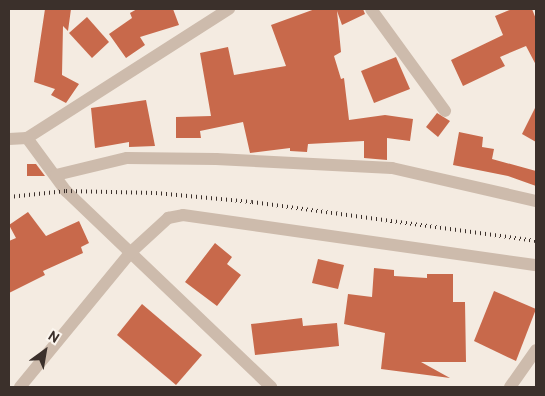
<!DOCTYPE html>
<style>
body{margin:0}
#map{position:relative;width:545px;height:396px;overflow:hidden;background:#f4ebe1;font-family:Overpass,sans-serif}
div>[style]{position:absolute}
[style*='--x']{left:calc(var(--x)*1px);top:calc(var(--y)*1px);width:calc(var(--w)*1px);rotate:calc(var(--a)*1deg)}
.building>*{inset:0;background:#c8694b}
.minor>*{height:12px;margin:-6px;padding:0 6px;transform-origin:6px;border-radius:6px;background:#cdbbac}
.rail>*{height:4px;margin-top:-2px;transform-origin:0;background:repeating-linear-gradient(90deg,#3b302b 0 1px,transparent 0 5px)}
span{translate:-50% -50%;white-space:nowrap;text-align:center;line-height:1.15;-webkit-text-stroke:4px #fbf5ee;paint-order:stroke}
.frame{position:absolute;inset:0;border:10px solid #3b302b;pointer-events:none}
.north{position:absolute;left:20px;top:326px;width:50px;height:50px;-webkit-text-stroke:4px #fbf5ee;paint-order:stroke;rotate:32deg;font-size:14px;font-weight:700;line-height:20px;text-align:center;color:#3b302b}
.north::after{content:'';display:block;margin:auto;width:18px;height:22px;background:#3b302b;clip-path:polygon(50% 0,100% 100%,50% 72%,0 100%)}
</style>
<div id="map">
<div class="building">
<i style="clip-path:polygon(45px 9px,71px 9px,68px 31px,63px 26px,62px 75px,79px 84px,66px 103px,51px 95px,55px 89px,34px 82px)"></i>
<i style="clip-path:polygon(137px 9px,173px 9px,179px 25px,140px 37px,145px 45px,126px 58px,109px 34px,132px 18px,130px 13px)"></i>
<i style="clip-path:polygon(315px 9px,363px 9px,365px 14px,342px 25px,337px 11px,341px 52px,334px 56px,341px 79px,344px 78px,349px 120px,385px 115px,413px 119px,410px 141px,387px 138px,387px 160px,364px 158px,364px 141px,308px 144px,307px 152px,290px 151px,290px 148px,250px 153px,243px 122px,200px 131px,201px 138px,176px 138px,176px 117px,211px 116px,200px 53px,228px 47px,234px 75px,286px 66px,271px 25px)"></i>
<i style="clip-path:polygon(512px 9px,532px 9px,536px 19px,536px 65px,526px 46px,500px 57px,505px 66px,463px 86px,451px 60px,503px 35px,495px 16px)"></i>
<i style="clip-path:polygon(87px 17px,109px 42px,92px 58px,69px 33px)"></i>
<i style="clip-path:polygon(396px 57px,410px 89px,374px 103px,361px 71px)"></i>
<i style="clip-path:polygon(146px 100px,155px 146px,129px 147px,129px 142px,95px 148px,91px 108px)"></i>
<i style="clip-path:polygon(536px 106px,536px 142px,522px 134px)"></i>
<i style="clip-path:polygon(437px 113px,450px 121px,438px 137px,426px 127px)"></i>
<i style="clip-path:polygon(459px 132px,483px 137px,482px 147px,494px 149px,492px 159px,536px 171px,536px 186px,508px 176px,453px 165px)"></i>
<i style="clip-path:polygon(27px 164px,36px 164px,45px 176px,27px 176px)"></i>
<i style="clip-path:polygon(28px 212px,46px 236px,79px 221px,89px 243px,81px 247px,83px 253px,43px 271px,45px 275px,9px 293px,9px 241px,16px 238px,9px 225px)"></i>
<i style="clip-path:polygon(215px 243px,232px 257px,227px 264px,241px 275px,217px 306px,185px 282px)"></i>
<i style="clip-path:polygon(318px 259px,344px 265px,338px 289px,312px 283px)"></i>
<i style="clip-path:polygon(374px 268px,394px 270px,394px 276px,427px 278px,427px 274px,453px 274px,453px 302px,465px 302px,466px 362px,421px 362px,450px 378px,381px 369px,385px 333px,344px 324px,348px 294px,372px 297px)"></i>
<i style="clip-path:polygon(494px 291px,536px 309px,516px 361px,474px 341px)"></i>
<i style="clip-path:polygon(142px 304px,202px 355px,176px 385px,117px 335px)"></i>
<i style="clip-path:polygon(302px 318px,303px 326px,337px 323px,339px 346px,255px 355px,251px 324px)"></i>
</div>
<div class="minor">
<i style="--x:371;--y:9;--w:126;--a:54"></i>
<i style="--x:27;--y:138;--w:66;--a:53.7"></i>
<i style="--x:66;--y:191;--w:284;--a:43.7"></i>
<i style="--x:9;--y:139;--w:18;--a:-3"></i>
<i style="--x:27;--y:138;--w:240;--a:-32.6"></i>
<i style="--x:56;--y:175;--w:73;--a:-13.5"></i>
<i style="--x:127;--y:158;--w:89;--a:0.6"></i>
<i style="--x:216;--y:159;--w:176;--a:2.9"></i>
<i style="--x:392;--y:168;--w:148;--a:12.9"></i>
<i style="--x:20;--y:387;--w:173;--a:-50.6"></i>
<i style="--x:130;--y:253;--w:52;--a:-42.6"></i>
<i style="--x:168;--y:218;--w:15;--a:-11"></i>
<i style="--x:183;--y:215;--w:357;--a:8.1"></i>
<i style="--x:510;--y:387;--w:45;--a:-54.9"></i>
</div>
<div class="rail">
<i style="--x:9;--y:197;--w:57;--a:-6"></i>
<i style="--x:66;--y:191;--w:90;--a:1.3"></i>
<i style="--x:156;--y:193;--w:96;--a:5.4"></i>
<i style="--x:252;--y:202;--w:287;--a:7.8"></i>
</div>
<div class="frame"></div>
<div class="north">N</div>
</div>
